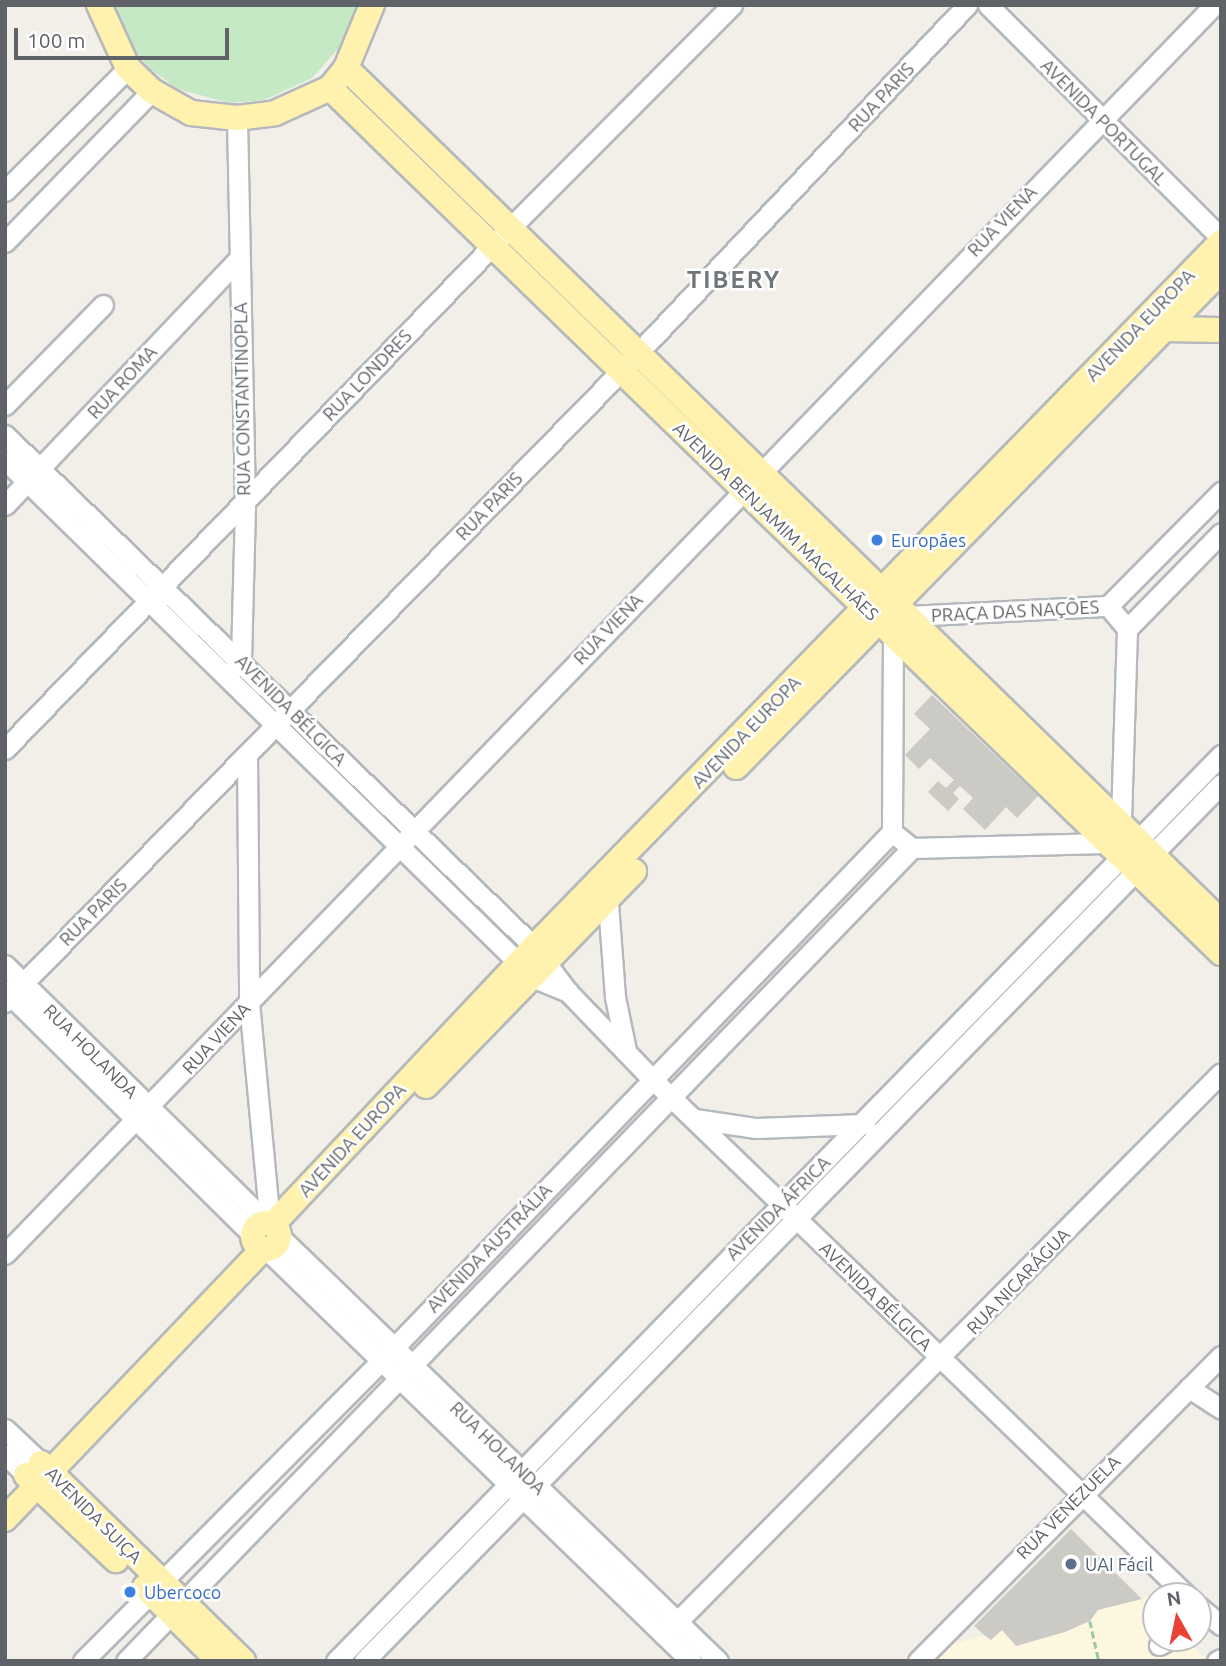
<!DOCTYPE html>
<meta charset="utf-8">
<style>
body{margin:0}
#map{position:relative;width:1226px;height:1666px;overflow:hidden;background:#f1efe8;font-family:Ubuntu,sans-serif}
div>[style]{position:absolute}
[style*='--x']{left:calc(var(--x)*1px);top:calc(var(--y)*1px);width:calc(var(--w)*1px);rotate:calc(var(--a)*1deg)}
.commercial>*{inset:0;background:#fef7e0}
.green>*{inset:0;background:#c5e8c5}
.building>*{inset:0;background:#cccac5}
.path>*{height:2.5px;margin-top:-1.25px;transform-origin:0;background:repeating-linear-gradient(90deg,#9cc7a9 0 7px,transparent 0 10.5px)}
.roads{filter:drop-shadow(2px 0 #b5b8bc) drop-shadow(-2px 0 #b5b8bc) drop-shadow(0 2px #b5b8bc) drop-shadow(0 -2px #b5b8bc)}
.minor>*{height:19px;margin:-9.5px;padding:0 9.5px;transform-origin:9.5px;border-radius:9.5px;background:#fff}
.major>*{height:24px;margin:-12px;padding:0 12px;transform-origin:12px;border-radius:12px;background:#fff2af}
.major>.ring{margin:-12px;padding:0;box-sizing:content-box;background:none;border:24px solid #fff2af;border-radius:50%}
.dots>*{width:19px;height:19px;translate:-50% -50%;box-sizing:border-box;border:4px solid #fff;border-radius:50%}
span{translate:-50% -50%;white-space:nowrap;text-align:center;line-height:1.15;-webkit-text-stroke:5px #fff;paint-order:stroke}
.street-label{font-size:18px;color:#5f6368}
.shop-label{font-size:18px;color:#366cbe}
.left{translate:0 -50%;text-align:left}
.service-label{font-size:18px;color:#4e5e75}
.district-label{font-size:24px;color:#70757a;font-weight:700;letter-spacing:2px}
.frame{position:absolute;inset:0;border:7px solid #5f6368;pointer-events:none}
.north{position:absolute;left:1142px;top:1582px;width:70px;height:70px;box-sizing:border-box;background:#fff;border:2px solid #bfc1c3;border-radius:50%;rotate:351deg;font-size:19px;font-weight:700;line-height:28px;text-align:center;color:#5f6368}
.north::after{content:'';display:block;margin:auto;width:24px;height:32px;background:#ea4335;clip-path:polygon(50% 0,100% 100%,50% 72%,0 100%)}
.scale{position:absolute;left:14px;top:28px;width:215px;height:32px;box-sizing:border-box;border:4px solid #5f6368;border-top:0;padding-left:9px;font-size:21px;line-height:24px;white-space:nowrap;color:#5f6368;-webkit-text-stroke:5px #fff;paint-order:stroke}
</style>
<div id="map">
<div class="commercial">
<i style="clip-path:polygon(1071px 1529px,1142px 1598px,1148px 1597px,1156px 1606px,1156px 1638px,1186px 1638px,1207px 1661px,933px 1661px,951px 1645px,983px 1635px,974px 1626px)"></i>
</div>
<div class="green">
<i style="clip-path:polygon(113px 5px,360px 5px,347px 39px,312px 78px,264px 100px,229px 103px,178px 89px,150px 69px,128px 41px)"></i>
</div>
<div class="building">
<i style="clip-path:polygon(932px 695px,1038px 796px,1017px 818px,1006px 807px,985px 830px,963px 809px,973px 798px,960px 786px,953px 793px,959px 799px,948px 811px,928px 792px,938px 781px,946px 788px,954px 780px,930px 758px,919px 769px,905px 755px,930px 729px,914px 714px)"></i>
<i style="clip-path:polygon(1071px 1529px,1142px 1599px,1098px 1610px,1090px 1621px,1065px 1632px,1016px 1646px,1002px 1630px,991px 1640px,984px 1635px,974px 1626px)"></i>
</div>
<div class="path">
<i style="--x:1090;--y:1621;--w:41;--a:77.3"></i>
</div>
<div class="roads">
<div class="minor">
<i style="--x:988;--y:5;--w:330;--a:45"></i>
<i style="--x:5;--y:191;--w:174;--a:-45"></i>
<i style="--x:5;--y:242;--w:211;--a:-45.8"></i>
<i style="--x:5;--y:405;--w:140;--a:-45.6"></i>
<i style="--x:5;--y:435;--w:736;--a:44.06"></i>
<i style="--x:534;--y:947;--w:56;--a:52.9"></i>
<i style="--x:568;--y:992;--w:118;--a:46"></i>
<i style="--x:650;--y:1077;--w:747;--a:44.02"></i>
<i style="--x:5;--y:460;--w:740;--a:44.4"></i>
<i style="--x:534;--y:978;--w:37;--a:22"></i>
<i style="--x:5;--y:505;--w:340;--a:-46.5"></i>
<i style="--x:1108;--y:606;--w:161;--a:-45.3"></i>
<i style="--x:908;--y:616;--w:200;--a:-2.9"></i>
<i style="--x:1108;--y:606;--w:30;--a:50"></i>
<i style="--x:1127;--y:629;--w:195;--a:91.8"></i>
<i style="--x:1127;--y:629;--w:134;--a:-45.6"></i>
<i style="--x:893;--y:635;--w:197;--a:90.3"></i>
<i style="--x:892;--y:832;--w:26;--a:39"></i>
<i style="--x:912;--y:848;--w:193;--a:-1.5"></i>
<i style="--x:235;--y:667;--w:9;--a:-49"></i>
<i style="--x:241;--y:660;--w:158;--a:-88.5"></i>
<i style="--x:245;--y:502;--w:384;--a:-91.2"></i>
<i style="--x:5;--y:749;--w:702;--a:-45.92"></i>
<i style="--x:493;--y:245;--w:339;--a:-45.1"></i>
<i style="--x:247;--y:755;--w:247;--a:89.5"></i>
<i style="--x:249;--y:1002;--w:222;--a:84.6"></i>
<i style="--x:607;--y:890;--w:107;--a:85.7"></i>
<i style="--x:615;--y:997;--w:54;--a:78.3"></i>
<i style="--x:5;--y:965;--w:368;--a:44.5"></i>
<i style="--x:5;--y:990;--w:349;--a:44.7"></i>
<i style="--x:5;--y:1002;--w:882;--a:-45.69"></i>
<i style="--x:621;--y:371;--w:504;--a:-46.61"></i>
<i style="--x:695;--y:1119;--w:62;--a:8.4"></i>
<i style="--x:756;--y:1128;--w:109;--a:-2.1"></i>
<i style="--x:279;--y:1236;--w:611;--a:44.07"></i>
<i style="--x:266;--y:1249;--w:592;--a:44.11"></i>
<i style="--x:5;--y:1254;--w:1738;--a:-45.93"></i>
<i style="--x:1189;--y:1388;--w:38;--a:33"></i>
<i style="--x:5;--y:1429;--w:47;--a:43.3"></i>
<i style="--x:5;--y:1454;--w:30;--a:45"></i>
<i style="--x:1198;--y:1606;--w:30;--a:40"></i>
<i style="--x:664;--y:1635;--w:791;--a:-45.26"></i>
<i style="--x:1159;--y:1645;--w:15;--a:-28"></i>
<i style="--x:83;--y:1661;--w:426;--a:-45.2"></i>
<i style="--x:383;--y:1359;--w:733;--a:-46"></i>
<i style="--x:126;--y:1661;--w:1131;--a:-45.97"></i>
<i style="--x:336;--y:1661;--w:1267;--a:-45.67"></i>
<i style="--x:364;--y:1661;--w:1226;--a:-45.66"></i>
<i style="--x:918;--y:1661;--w:430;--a:-45.2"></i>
<i style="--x:1217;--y:1661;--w:4;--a:-27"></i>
</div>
<div class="major">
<i style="--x:99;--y:5;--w:69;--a:65.3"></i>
<i style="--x:128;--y:68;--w:33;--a:44"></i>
<i style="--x:152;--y:91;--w:45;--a:29.4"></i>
<i style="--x:191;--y:113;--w:46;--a:6.2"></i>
<i style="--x:237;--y:118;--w:38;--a:-7"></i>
<i style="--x:275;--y:113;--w:60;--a:-24.4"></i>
<i style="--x:330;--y:88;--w:26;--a:-51"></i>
<i style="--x:346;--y:68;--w:68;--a:-67.6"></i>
<i style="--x:346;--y:68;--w:1223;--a:44.3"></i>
<i style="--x:330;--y:88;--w:1242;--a:44.15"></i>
<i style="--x:1164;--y:329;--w:57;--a:1"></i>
<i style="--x:736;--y:767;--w:694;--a:-45.64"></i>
<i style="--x:426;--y:1086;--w:299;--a:-45.9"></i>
<i class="ring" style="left:253px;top:1223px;width:2px;height:2px"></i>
<i style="--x:273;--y:1224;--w:381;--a:-46.7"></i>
<i style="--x:534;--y:947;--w:984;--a:-45.74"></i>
<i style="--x:41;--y:1463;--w:283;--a:44.4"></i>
<i style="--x:26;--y:1475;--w:124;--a:43.4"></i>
<i style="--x:5;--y:1519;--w:373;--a:-46.3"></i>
<i style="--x:145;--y:1587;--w:100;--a:45"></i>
</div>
</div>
<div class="dots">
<i style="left:877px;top:540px;background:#3f7fe0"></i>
<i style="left:1071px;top:1564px;background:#5c6f8a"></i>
<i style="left:130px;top:1592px;background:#3f7fe0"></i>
</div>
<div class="street-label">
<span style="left:881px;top:97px;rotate:-47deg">RUA PARIS</span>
<span style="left:1104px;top:122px;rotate:45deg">AVENIDA PORTUGAL</span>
<span style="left:1002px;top:221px;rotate:-46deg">RUA VIENA</span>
<span style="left:1140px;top:325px;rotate:-46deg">AVENIDA EUROPA</span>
<span style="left:367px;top:375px;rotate:-46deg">RUA LONDRES</span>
<span style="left:122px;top:382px;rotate:-47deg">RUA ROMA</span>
<span style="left:242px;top:399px;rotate:-91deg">RUA CONSTANTINOPLA</span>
<span style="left:489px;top:506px;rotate:-46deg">RUA PARIS</span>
<span style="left:776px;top:521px;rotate:44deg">AVENIDA BENJAMIM MAGALHÃES</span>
<span style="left:1015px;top:611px;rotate:-3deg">PRAÇA DAS NAÇÕES</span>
<span style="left:608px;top:629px;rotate:-46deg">RUA VIENA</span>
<span style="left:291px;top:710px;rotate:45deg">AVENIDA BÉLGICA</span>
<span style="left:746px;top:732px;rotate:-46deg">AVENIDA EUROPA</span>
<span style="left:93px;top:912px;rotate:-45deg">RUA PARIS</span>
<span style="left:216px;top:1038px;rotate:-47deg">RUA VIENA</span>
<span style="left:91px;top:1051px;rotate:45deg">RUA HOLANDA</span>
<span style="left:352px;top:1140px;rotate:-47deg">AVENIDA EUROPA</span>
<span style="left:778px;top:1208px;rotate:-45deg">AVENIDA ÁFRICA</span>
<span style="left:489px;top:1248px;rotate:-46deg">AVENIDA AUSTRÁLIA</span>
<span style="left:1018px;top:1281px;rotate:-46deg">RUA NICARÁGUA</span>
<span style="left:876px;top:1296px;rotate:44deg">AVENIDA BÉLGICA</span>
<span style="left:498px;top:1448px;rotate:44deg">RUA HOLANDA</span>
<span style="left:1068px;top:1507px;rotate:-45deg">RUA VENEZUELA</span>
<span style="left:94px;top:1515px;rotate:45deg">AVENIDA SUIÇA</span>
</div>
<div class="shop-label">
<span class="left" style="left:891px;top:540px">Europães</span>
<span class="left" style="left:144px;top:1592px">Ubercoco</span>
</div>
<div class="service-label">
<span class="left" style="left:1085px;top:1564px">UAI Fácil</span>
</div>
<div class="district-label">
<span style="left:734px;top:280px">TIBERY</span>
</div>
<div class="frame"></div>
<div class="north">N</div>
<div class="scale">100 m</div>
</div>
